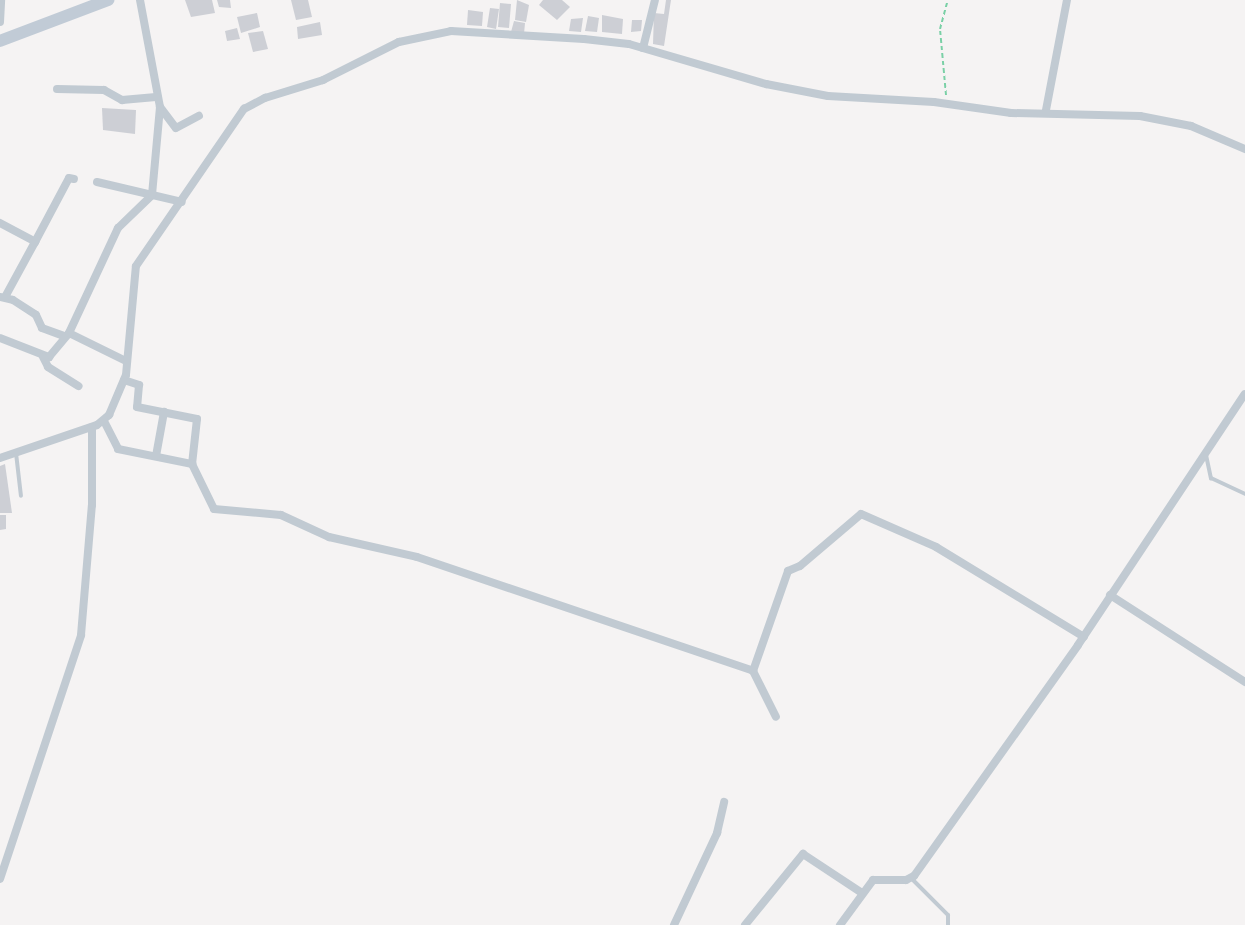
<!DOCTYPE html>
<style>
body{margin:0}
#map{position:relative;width:1245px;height:925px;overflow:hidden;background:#f5f3f3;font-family:Helvetica,sans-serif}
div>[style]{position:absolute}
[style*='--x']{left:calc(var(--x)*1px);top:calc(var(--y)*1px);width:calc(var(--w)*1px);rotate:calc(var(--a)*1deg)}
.building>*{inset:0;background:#cdcfd5}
.path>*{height:2px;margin-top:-1px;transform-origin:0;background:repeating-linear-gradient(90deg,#7ad0a6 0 4.5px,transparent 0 7.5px)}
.service>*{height:4px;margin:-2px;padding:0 2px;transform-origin:2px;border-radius:2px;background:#c1cad2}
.minor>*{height:8px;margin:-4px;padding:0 4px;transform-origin:4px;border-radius:4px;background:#c1cad2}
.secondary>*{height:12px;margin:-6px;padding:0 6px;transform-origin:6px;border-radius:6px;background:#c1cbd6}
span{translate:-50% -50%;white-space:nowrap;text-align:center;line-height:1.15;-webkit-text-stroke:5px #fff;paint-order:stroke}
</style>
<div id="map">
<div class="building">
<i style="clip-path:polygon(185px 0,212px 0,215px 13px,191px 17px)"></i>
<i style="clip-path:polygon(217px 0,230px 0,231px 8px,219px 7px)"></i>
<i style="clip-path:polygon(291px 0,308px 0,312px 17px,296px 20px)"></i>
<i style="clip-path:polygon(517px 0,529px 5px,526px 22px,515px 20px)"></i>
<i style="clip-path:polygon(543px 0,562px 0,570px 7px,557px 20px,539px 5px)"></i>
<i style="clip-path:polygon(666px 0,671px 0,664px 46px,653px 44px,654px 13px,664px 14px)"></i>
<i style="clip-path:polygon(500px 3px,511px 4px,509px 28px,498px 27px)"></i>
<i style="clip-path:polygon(490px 8px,499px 9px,496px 29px,487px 27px)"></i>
<i style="clip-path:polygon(468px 10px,483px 12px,482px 26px,467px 25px)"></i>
<i style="clip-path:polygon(257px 13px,260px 27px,241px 33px,237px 17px)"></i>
<i style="clip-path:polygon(602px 15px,623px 19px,622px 34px,602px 32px)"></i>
<i style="clip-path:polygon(588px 16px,599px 18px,597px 32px,585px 31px)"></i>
<i style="clip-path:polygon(583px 18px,581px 32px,569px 31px,571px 19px)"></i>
<i style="clip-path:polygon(632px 20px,642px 20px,641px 31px,631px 32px)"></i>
<i style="clip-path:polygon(514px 21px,525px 23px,524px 34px,511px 32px)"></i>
<i style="clip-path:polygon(320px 22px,322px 35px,298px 39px,297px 27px)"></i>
<i style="clip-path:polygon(237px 28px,240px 39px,227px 41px,225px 31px)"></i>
<i style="clip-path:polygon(263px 31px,268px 49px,253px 52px,248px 33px)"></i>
<i style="clip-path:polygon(102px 108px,136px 110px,135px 134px,103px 130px)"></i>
<i style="clip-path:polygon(5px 464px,12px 513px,0 513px,0 466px)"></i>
<i style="clip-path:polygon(0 515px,6px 515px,6px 529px,0 530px)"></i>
</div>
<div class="path">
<i style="--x:946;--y:95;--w:66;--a:-95.2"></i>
<i style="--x:940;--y:29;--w:30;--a:-75"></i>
</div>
<div class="service">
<i style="--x:16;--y:453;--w:43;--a:83.4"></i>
<i style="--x:1206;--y:455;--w:24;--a:78"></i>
<i style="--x:1211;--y:478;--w:38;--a:25"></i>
<i style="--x:912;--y:879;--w:51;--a:45"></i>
<i style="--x:948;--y:915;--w:10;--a:90"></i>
</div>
<div class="minor">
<i style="--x:140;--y:0;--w:109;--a:79.4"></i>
<i style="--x:160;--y:107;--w:26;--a:53"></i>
<i style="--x:176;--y:128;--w:26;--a:-28"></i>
<i style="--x:0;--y:22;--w:22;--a:-87"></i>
<i style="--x:643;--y:48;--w:49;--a:-76"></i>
<i style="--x:57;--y:89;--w:47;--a:1.2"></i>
<i style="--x:104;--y:90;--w:21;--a:29"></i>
<i style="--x:122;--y:100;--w:34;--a:-5"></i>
<i style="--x:1046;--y:110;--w:112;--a:-79.2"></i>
<i style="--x:97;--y:182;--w:87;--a:13.2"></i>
<i style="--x:0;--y:223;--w:40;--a:28"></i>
<i style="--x:35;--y:242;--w:63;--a:118.6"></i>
<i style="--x:35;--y:242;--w:72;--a:-62"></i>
<i style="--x:69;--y:178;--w:5;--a:11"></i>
<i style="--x:0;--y:297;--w:13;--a:13"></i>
<i style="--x:13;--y:300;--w:27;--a:33"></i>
<i style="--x:36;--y:315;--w:14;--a:65"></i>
<i style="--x:42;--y:328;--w:23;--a:20"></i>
<i style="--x:69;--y:333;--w:64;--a:26.2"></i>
<i style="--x:0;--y:338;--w:53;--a:21.2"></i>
<i style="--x:49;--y:357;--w:31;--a:-50"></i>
<i style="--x:69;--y:333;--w:116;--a:-65"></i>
<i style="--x:118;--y:228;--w:47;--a:-44.1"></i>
<i style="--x:152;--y:195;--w:88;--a:-84.8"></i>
<i style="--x:43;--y:357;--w:11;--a:63"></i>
<i style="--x:48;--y:367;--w:36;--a:32"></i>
<i style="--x:124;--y:380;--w:16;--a:18"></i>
<i style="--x:139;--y:385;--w:22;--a:95"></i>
<i style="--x:137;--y:407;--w:61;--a:11.3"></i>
<i style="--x:197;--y:419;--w:45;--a:96.3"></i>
<i style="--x:104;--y:421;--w:31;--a:63"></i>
<i style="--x:118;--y:449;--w:76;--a:11.5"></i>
<i style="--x:192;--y:464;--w:50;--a:63.9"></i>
<i style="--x:214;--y:509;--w:67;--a:5.1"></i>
<i style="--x:281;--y:515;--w:53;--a:24.6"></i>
<i style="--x:329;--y:537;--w:90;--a:12.8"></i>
<i style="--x:417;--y:557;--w:355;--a:18.7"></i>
<i style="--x:753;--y:671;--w:51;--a:63.4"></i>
<i style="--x:156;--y:456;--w:45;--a:-79.7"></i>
<i style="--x:0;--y:458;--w:102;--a:-18.8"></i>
<i style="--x:97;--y:425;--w:16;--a:-40"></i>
<i style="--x:109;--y:415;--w:43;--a:-67"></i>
<i style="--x:126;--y:375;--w:109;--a:-84.8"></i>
<i style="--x:136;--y:266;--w:191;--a:-55.5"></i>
<i style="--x:244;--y:109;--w:24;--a:-28"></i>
<i style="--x:265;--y:98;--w:61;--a:-17.2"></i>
<i style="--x:323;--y:80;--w:85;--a:-26.6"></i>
<i style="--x:399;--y:42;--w:53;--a:-11.9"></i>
<i style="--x:451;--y:31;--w:133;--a:3.4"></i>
<i style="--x:584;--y:39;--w:45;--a:6.3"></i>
<i style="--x:629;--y:44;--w:143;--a:16.3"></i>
<i style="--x:766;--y:84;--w:63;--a:11"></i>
<i style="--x:828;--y:96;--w:106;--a:3.2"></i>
<i style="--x:934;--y:102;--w:78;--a:8.1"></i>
<i style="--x:1011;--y:113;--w:129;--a:1.3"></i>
<i style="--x:1140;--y:116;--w:52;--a:11.1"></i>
<i style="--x:1191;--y:126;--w:59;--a:23.1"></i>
<i style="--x:1110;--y:595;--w:161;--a:32.8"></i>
<i style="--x:753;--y:671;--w:106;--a:-70.7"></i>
<i style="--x:788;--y:571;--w:13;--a:-23"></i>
<i style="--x:800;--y:566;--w:80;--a:-40.4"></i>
<i style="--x:861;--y:514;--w:82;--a:23.7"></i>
<i style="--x:936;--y:547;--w:173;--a:31.3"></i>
<i style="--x:0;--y:879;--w:257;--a:-71.6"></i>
<i style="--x:81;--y:635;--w:130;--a:-85.2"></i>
<i style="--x:92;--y:505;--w:78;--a:-90"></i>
<i style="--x:674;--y:925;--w:102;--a:-64.9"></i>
<i style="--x:717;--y:833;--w:32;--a:-77"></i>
<i style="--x:745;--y:925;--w:92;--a:-50.8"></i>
<i style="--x:803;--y:854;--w:71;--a:33.5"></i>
<i style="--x:840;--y:925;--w:56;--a:-53.7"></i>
<i style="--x:873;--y:880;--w:33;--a:0"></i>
<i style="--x:906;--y:880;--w:9;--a:-27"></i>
<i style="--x:914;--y:876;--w:283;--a:-54.6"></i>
<i style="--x:1078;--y:645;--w:301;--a:-56.4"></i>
</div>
<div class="secondary">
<i style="--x:0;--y:41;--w:116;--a:-20.8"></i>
</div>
</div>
